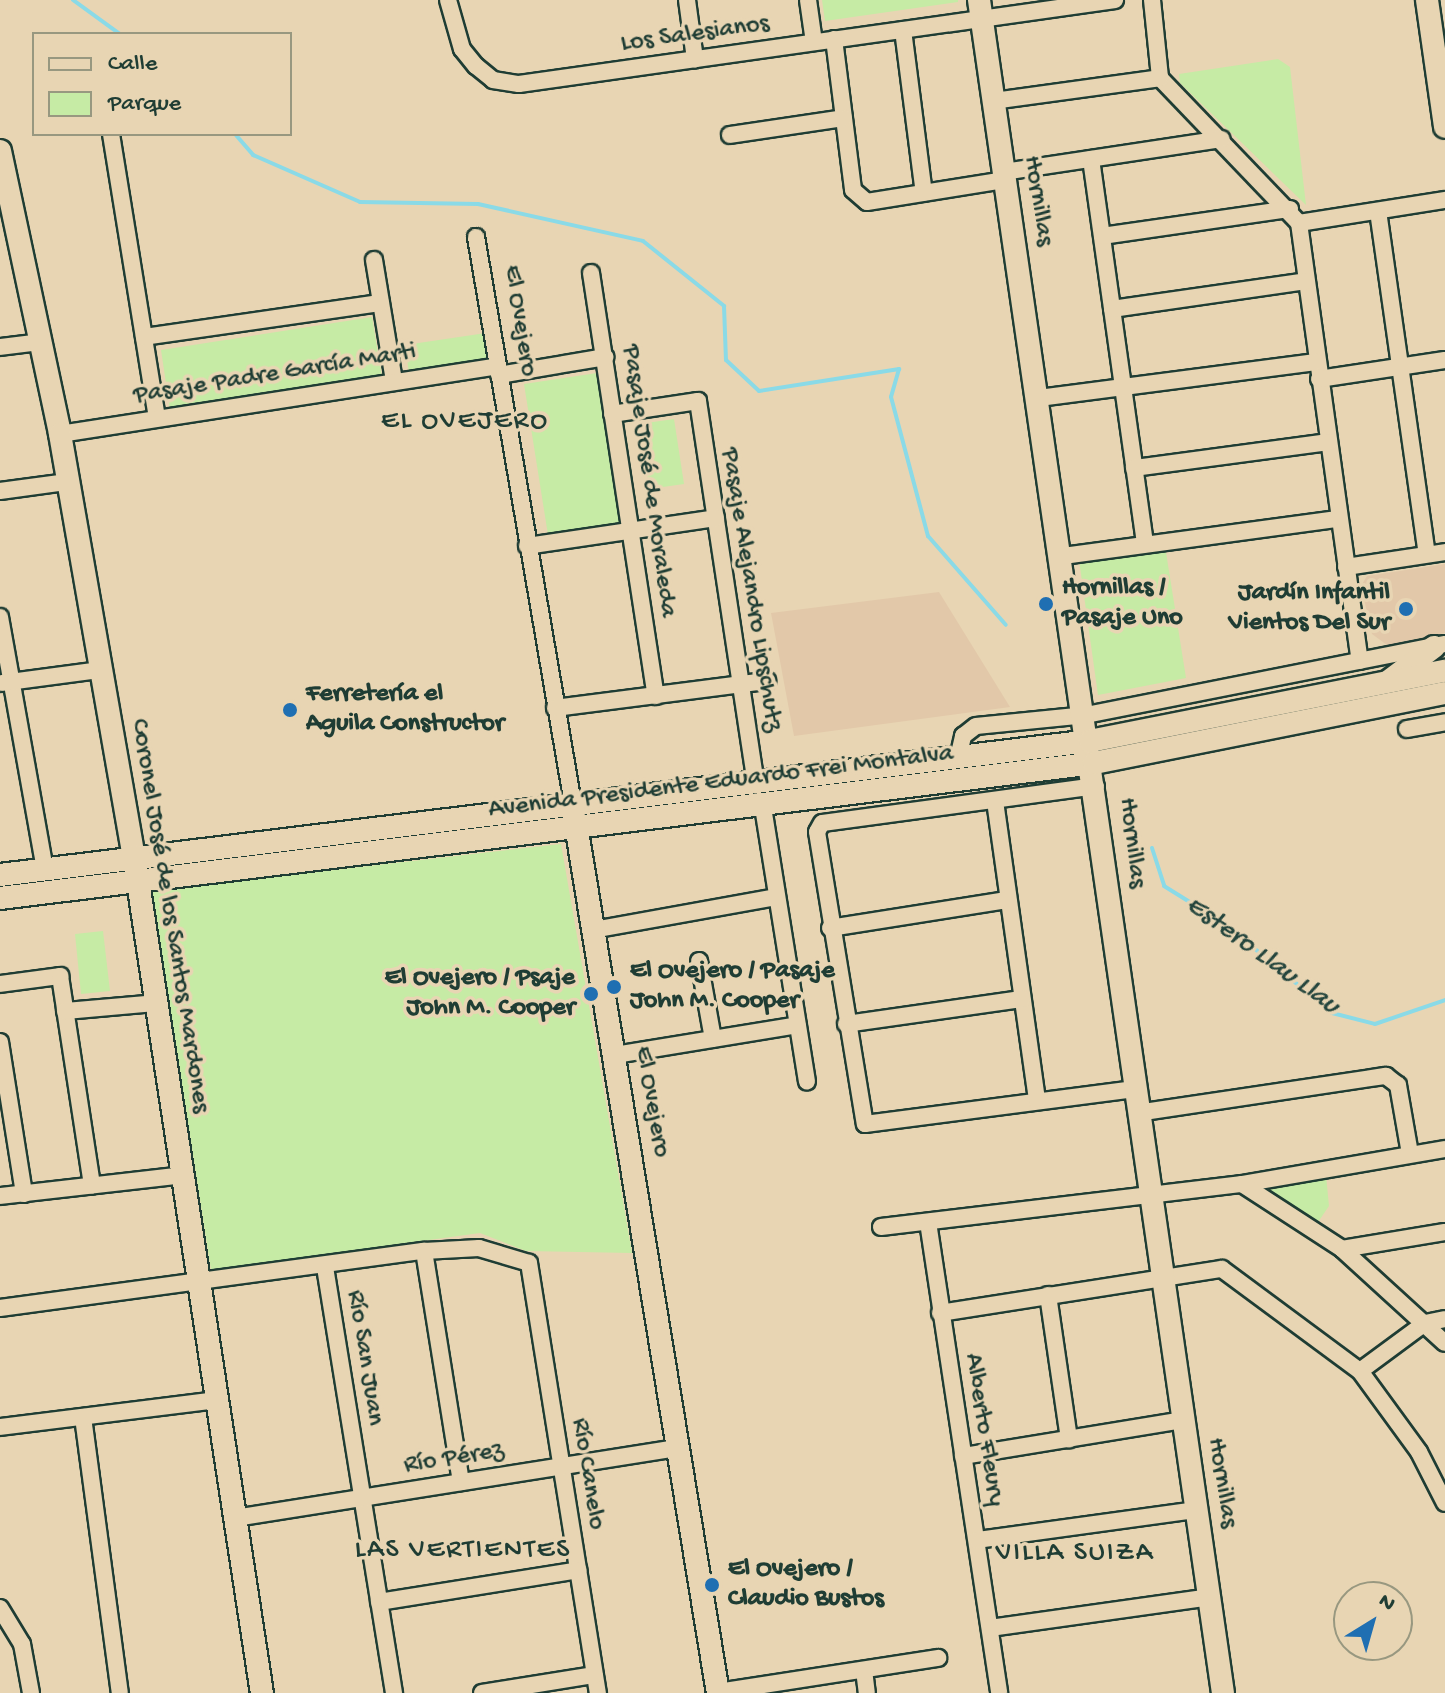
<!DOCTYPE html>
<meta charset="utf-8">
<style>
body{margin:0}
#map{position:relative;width:1445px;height:1693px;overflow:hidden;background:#e8d5b3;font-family:"Gochi Hand",sans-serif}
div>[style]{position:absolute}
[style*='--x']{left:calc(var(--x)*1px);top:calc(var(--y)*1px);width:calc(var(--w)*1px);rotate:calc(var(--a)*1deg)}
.built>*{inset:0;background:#e2c8a9}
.green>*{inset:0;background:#c6eba5}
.stream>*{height:4px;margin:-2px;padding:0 2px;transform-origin:2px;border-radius:2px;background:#8adae7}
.roads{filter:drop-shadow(2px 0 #1f3d34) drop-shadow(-2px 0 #1f3d34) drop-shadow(0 2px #1f3d34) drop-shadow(0 -2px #1f3d34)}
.street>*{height:16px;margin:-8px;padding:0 8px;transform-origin:8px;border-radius:8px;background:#e8d5b3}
.secondary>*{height:22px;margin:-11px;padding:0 11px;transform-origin:11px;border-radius:11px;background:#e8d5b3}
.dots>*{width:22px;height:22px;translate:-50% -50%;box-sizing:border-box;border:4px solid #e8d5b3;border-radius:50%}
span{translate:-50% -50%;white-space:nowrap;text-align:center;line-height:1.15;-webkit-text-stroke:7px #e8d5b3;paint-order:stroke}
.street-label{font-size:26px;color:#1f3d34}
.poi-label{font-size:26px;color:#1f3d34;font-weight:700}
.left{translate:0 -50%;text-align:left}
.right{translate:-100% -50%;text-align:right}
.neighbourhood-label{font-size:28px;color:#1f3d34;letter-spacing:2px}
.water-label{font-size:28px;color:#24453d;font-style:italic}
.legend{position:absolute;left:32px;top:32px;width:260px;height:104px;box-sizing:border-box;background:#e8d5b3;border:2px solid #989880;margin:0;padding:10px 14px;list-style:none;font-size:24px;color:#1f3d34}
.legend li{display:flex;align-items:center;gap:16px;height:40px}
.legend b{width:40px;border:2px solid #989880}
.north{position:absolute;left:1333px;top:1581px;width:80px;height:80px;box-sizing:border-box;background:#e8d5b3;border:2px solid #989880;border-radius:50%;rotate:37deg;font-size:22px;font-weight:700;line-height:32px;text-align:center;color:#1f3d34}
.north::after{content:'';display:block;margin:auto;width:28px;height:36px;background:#1f6fb2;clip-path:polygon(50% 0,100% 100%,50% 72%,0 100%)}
</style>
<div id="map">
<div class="built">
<i style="clip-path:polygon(1445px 564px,1445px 633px,1387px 645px,1372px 634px,1361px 586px,1367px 576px)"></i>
<i style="clip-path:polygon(939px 592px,1010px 707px,794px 736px,771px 613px)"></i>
</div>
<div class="green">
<i style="clip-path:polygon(822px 0,958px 0,958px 2px,825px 21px)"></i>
<i style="clip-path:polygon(1278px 59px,1290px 67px,1306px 205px,1180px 83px,1179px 74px)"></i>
<i style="clip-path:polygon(372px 317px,382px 377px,170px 410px,161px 350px)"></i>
<i style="clip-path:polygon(486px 333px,490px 361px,409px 373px,405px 345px)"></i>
<i style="clip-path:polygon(597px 373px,621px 524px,548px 535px,524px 384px)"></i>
<i style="clip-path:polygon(674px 419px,684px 484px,649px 489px,639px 424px)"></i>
<i style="clip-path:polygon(1165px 546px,1186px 678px,1098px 695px,1079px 560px)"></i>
<i style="clip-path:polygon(561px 844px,632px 1253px,526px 1251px,480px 1233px,211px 1270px,152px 891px)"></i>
<i style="clip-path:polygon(103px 931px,110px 991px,81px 994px,75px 934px)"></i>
<i style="clip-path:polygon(1326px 1175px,1329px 1206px,1316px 1225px,1263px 1191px,1264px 1183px)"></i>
</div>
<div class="stream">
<i style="--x:73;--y:0;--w:58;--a:35.9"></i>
<i style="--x:235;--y:134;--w:28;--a:49"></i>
<i style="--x:253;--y:155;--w:117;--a:23.7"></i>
<i style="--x:360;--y:202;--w:118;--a:1"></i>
<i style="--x:478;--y:204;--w:169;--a:12.6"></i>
<i style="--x:643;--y:241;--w:104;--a:38.7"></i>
<i style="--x:724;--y:306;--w:54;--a:87.9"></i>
<i style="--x:726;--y:360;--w:45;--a:43.2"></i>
<i style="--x:759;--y:391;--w:142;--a:-8.9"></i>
<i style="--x:899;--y:369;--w:29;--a:106"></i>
<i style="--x:891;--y:397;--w:144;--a:75.1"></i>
<i style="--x:928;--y:536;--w:118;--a:48.8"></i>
<i style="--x:1152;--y:848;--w:40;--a:72"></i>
<i style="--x:1164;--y:886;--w:72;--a:31.9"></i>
<i style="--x:1225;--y:924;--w:139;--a:39.8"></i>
<i style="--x:1332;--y:1013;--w:44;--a:14.3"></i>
<i style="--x:1375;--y:1024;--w:74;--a:-18.9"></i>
</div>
<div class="roads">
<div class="street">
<i style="--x:448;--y:0;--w:51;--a:74.1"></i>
<i style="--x:462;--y:49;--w:22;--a:51"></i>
<i style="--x:476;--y:66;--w:22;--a:39"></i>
<i style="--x:493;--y:80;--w:26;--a:9"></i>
<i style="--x:519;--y:84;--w:602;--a:-8.02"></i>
<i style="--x:687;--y:0;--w:60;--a:82.3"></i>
<i style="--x:808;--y:0;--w:42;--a:81.9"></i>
<i style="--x:1152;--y:0;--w:78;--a:84.1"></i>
<i style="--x:1160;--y:78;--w:201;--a:46.2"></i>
<i style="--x:1299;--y:223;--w:442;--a:82.1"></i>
<i style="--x:903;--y:30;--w:164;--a:82.7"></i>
<i style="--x:834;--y:39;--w:152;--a:82.8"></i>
<i style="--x:853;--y:190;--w:18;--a:41"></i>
<i style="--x:867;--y:202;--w:140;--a:-9.1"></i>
<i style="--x:993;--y:101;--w:169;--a:-7.8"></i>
<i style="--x:111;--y:134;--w:287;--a:80.8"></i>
<i style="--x:730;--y:135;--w:115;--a:-8.5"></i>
<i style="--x:1091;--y:159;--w:389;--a:82"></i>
<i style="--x:1004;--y:172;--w:220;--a:-8.6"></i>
<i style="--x:1378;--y:211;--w:346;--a:81.9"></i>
<i style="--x:1299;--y:223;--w:148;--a:-9"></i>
<i style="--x:1102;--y:236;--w:190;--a:-8.2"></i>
<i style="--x:476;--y:237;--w:581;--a:80.29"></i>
<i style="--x:374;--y:260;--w:123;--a:80.6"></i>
<i style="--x:591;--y:273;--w:428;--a:81.3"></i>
<i style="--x:1112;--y:309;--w:196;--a:-8.2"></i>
<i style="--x:144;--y:337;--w:239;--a:-8.2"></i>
<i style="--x:0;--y:347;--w:40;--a:-7.1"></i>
<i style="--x:499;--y:375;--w:108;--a:-9.6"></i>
<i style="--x:1319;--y:379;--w:127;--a:-8.6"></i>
<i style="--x:1039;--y:398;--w:279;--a:-7.4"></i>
<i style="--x:612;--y:414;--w:87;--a:-8.6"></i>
<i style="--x:698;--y:401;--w:389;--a:81.4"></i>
<i style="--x:60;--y:434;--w:442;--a:-8.8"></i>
<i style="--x:1134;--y:468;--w:196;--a:-7.6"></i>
<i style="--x:0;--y:491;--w:68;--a:-7.7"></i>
<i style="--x:527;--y:546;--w:191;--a:-8.4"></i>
<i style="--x:1063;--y:556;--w:277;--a:-7.7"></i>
<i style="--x:1346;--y:567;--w:100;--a:-8.6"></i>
<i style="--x:0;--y:617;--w:256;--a:79.9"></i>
<i style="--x:2;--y:683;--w:99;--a:-7.6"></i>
<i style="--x:555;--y:708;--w:214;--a:-7.3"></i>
<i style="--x:1407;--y:729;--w:39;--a:-10"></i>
<i style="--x:958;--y:758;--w:23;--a:-77"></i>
<i style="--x:963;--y:736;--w:16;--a:-38"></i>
<i style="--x:976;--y:726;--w:111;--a:-5.7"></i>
<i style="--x:1086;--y:715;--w:366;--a:-11.2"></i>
<i style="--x:1096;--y:786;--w:276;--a:172.3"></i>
<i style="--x:822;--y:823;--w:10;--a:119"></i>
<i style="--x:817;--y:832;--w:296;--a:80.7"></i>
<i style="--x:865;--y:1124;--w:270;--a:-7.4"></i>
<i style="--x:995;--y:801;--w:303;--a:82"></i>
<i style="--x:763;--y:807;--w:278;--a:80.9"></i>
<i style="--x:830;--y:928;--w:179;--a:-9"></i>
<i style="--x:593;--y:930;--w:187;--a:-10.2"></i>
<i style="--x:699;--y:961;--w:79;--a:79.8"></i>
<i style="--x:0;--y:984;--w:61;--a:-7.6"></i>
<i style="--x:60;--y:976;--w:212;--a:81.3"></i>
<i style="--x:65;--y:1011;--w:91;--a:-5"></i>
<i style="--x:846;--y:1024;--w:178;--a:-8.1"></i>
<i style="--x:0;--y:1042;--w:154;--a:81"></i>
<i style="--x:615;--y:1055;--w:185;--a:-9.3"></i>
<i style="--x:1137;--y:1113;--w:252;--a:-8.5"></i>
<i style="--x:1386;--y:1076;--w:15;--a:37"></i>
<i style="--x:1398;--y:1085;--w:70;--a:80.1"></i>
<i style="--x:1242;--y:1184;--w:206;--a:-9.8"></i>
<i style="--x:0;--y:1196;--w:184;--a:-6.5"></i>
<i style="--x:928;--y:1222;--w:476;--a:81.4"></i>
<i style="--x:881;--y:1227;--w:364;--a:-6.8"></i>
<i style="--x:1242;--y:1184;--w:119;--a:33"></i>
<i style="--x:1342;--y:1249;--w:139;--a:42.4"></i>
<i style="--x:1342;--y:1249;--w:104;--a:-9.4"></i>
<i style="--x:424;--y:1251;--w:234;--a:80.9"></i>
<i style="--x:325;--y:1267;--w:432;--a:80.8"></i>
<i style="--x:1048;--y:1295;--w:146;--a:81.7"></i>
<i style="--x:0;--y:1308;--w:428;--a:-7.7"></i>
<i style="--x:424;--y:1251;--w:55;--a:-3.1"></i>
<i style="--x:479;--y:1248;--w:52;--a:16.7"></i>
<i style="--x:529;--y:1263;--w:436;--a:80.9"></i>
<i style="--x:940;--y:1313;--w:285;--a:-8.9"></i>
<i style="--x:1222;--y:1269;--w:172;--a:36.5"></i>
<i style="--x:1360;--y:1371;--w:100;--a:53.9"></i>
<i style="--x:1419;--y:1452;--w:57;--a:63"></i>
<i style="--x:1360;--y:1371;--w:81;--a:-36.4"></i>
<i style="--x:1425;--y:1323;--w:20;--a:-11"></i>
<i style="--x:83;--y:1417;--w:278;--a:82.4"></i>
<i style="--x:0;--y:1427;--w:219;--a:-7.1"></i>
<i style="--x:963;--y:1456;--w:222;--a:-9.3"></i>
<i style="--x:235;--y:1518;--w:449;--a:-9"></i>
<i style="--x:977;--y:1540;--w:221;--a:-7.8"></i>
<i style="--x:379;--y:1602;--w:202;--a:-9.1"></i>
<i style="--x:0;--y:1608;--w:42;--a:58.6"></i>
<i style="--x:22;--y:1644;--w:50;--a:79.6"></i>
<i style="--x:990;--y:1628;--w:223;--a:-8"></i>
<i style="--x:864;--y:1670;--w:23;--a:83"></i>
<i style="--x:718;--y:1692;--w:223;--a:-8.8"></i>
<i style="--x:482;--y:1693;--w:114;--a:-9.1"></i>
</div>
<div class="secondary">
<i style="--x:979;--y:0;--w:1710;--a:81.8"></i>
<i style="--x:1427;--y:0;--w:128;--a:81.9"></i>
<i style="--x:0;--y:151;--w:289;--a:78"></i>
<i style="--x:60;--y:434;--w:428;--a:80.1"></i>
<i style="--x:134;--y:856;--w:847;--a:81.31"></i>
<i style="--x:1390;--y:680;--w:55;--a:-36.9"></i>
<i style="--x:575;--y:819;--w:886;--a:80.71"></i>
<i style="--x:0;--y:875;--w:1098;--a:-7.01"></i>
<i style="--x:1090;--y:741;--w:362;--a:-11.2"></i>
<i style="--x:0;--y:898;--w:1102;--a:-7.03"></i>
<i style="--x:1094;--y:763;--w:358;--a:-11.3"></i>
</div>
</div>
<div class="dots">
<i style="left:1046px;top:604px;background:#1f6fb2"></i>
<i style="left:1406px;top:609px;background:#1f6fb2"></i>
<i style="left:290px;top:710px;background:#1f6fb2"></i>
<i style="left:614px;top:987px;background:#1f6fb2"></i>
<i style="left:591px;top:994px;background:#1f6fb2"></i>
<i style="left:712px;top:1585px;background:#1f6fb2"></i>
</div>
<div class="street-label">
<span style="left:695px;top:35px;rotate:-8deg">Los Salesianos</span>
<span style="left:1037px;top:201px;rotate:81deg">Hornillas</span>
<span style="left:519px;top:321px;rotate:81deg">El Ovejero</span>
<span style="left:275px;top:375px;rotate:-9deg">Pasaje Padre García Marti</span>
<span style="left:648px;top:481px;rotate:82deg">Pasaje José de Moraleda</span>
<span style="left:750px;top:590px;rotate:81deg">Pasaje Alejandro Lipschutz</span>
<span style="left:721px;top:783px;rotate:-7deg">Avenida Presidente Eduardo Frei Montalva</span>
<span style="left:1131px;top:843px;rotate:83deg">Hornillas</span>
<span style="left:169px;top:916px;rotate:81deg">Coronel José de los Santos Mardones</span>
<span style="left:651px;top:1102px;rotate:80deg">El Ovejero</span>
<span style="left:364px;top:1358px;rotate:81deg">Río San Juan</span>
<span style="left:983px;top:1430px;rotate:81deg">Alberto Fleury</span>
<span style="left:454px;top:1459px;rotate:-9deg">Río Pérez</span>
<span style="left:587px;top:1474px;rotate:81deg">Río Canelo</span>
<span style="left:1221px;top:1483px;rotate:81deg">Hornillas</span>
</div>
<div class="poi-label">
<span class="left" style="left:1062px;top:604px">Hornillas /<br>Pasaje Uno</span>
<span class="right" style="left:1390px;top:609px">Jardín Infantil<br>Vientos Del Sur</span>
<span class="left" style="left:306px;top:710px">Ferretería el<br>Aguila Constructor</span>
<span class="left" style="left:630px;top:987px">El Ovejero / Pasaje<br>John M. Cooper</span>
<span class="right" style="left:575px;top:994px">El Ovejero / Psaje<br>John M. Cooper</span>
<span class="left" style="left:728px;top:1585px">El Ovejero /<br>Claudio Bustos</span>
</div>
<div class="neighbourhood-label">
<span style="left:465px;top:422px">EL OVEJERO</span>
<span style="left:463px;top:1551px">LAS VERTIENTES</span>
<span style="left:1075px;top:1554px">VILLA SUIZA</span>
</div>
<div class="water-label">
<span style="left:1262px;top:956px;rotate:36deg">Estero Llau Llau</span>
</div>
<ul class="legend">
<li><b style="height:10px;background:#e8d5b3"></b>Calle</li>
<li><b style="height:22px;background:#c6eba5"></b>Parque</li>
</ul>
<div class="north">N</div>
</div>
